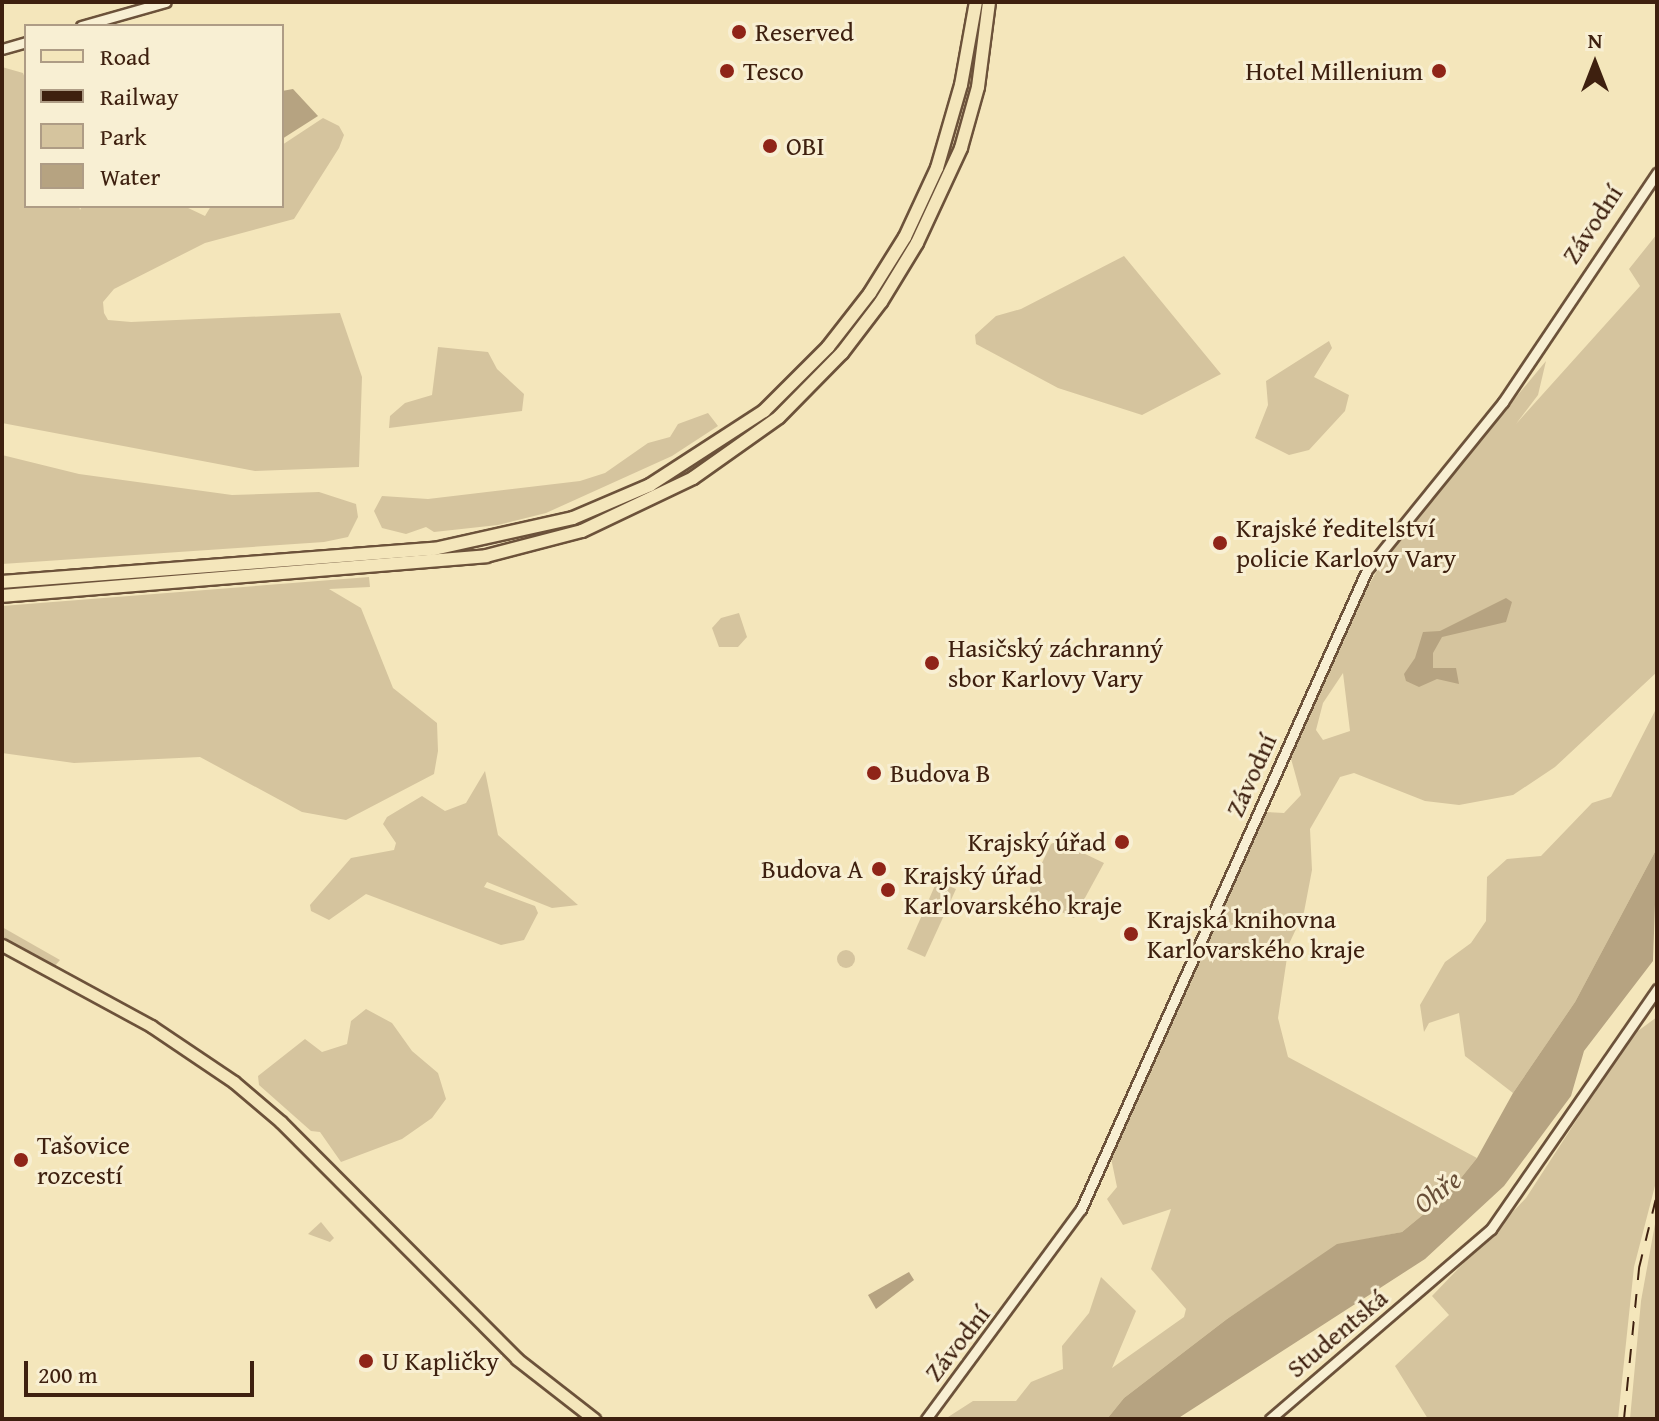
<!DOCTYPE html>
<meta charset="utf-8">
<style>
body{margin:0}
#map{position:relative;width:1659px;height:1421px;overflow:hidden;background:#f4e6bb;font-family:"Gentium Book Plus",serif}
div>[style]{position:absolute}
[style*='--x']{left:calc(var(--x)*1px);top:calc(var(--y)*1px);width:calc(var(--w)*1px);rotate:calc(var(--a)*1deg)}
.green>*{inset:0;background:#d5c49e}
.round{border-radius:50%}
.water>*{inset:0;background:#b6a381}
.roads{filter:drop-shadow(2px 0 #6c523a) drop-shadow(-2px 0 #6c523a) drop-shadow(0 2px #6c523a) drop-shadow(0 -2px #6c523a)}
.minor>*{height:9px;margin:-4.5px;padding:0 4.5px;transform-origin:4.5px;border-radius:4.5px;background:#f8efd3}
.major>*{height:11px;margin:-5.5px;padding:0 5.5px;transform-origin:5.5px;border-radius:5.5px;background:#f4e6bb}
.highway>*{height:12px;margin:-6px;padding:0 6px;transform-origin:6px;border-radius:6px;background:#f4e6bb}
.rail>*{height:2px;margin-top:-1px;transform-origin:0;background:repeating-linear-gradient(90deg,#3e200f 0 14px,transparent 0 28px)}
.dots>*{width:22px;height:22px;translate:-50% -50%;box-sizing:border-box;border:4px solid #f8efd3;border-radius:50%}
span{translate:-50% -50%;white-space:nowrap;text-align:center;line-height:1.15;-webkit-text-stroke:6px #f8efd3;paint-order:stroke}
.poi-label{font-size:26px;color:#3e200f}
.left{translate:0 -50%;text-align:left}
.right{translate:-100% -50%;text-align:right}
.street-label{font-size:26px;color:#3e200f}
.water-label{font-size:28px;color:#684e37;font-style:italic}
.frame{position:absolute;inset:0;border:4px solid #3e200f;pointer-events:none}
.legend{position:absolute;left:24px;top:24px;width:260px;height:184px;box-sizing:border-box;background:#f8efd3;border:2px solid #ae9c85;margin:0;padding:10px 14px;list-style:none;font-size:24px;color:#3e200f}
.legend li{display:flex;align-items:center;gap:16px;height:40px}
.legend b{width:40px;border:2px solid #ae9c85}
.north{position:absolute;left:1555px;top:24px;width:80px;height:80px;-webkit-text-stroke:6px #f8efd3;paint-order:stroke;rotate:0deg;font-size:22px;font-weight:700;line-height:32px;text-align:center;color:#3e200f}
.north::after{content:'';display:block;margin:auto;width:28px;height:36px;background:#3e200f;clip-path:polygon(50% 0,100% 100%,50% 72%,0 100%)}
.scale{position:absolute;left:24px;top:1361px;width:230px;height:36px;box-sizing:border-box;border:4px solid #3e200f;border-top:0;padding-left:10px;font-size:24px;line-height:28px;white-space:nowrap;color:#3e200f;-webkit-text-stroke:6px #f8efd3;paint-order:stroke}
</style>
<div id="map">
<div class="green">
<i style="clip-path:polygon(2px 67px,23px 73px,26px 81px,26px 206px,79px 206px,80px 210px,82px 206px,184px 206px,205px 216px,211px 206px,282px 206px,282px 145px,323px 118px,339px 126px,344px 135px,339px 148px,294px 219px,205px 243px,114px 289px,103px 302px,104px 313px,108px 320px,131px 322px,340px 313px,362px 377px,359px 467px,255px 471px,2px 423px)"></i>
<i style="clip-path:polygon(evenodd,1657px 234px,1657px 672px,1555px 767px,1513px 795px,1459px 805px,1425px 801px,1354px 773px,1340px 777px,1310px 829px,1312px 870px,1304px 912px,1289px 944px,1278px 1018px,1288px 1057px,1477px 1158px,1448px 1194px,1402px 1232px,1337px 1245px,1227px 1319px,1124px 1398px,1107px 1419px,945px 1419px,973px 1401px,1016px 1401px,1031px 1382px,1063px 1369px,1062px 1346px,1089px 1313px,1101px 1277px,1136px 1311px,1112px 1368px,1184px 1317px,1186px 1309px,1151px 1269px,1171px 1209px,1123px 1225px,1107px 1199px,1117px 1187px,1111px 1158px,1266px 812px,1284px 813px,1301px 795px,1290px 755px,1364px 593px,1391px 547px,1546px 361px,1538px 395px,1516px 424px,1640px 286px,1629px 269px,1657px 234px,1343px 673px,1350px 731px,1323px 740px,1316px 730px,1323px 703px,1343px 673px)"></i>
<i style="clip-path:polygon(1124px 256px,1221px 374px,1142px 415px,1058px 388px,976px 344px,975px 335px,996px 316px,1021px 309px)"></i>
<i style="clip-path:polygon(1329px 341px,1332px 348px,1314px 377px,1349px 395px,1345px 411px,1309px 450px,1289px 455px,1255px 438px,1268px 405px,1266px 381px)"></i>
<i style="clip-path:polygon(438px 347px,488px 352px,497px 369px,524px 394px,522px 411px,389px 428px,390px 416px,405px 403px,432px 395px)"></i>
<i style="clip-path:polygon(708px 413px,718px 426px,672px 456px,546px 513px,498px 525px,434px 532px,426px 527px,406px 534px,382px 528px,374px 511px,382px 496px,428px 499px,580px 481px,605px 473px,648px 443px,670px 437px,678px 424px)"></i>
<i style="clip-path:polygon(2px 455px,79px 474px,232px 495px,319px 492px,356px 504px,358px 517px,348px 537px,324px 542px,2px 564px)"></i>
<i style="clip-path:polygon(369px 577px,370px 587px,329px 589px,361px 608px,393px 688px,437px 723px,438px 751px,434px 774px,346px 820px,302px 812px,200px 757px,74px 763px,2px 753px,2px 606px)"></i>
<i style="clip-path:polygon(739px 613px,747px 637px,738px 647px,719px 647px,712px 628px,721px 618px)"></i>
<i style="clip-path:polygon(1657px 707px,1657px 848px,1575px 1002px,1513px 1093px,1465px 1056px,1459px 1013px,1429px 1023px,1424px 1032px,1420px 1005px,1445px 962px,1471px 943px,1486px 921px,1487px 877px,1507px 859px,1541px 856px,1592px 803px,1611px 797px)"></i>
<i style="clip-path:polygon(485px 771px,498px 835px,578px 905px,552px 908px,487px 882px,484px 887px,535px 906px,538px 913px,524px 940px,501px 945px,366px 894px,329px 920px,311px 911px,310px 905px,351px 858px,394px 850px,396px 843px,383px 824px,387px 817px,422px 796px,445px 811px,466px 803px)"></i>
<i style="clip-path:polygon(1058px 841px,1104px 863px,1074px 918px,1031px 897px,1030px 888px,1051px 844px)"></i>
<i style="clip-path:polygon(937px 881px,956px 889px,925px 957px,907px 949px)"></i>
<i style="clip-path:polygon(2px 927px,60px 960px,54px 967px,2px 939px)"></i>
<i class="round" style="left:837px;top:950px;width:18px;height:18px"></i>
<i style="clip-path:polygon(366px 1009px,392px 1023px,412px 1051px,438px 1073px,446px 1099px,432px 1118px,402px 1139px,341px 1162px,320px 1132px,311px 1131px,259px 1085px,258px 1076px,305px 1039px,322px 1052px,347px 1044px,351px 1021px)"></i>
<i style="clip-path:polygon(1657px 1017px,1657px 1178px,1634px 1267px,1618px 1419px,1428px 1419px,1395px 1366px,1449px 1315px,1432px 1296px,1526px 1198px,1631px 1036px)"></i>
<i style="clip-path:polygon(1657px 1213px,1657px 1419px,1630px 1419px,1641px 1301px)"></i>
<i style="clip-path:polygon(321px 1222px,334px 1238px,330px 1242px,308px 1234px)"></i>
</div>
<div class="water">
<i style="clip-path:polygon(293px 89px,318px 116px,282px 139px,282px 91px)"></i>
<i style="clip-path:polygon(1506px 598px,1512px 602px,1506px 622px,1442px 637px,1433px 653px,1433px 668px,1456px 668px,1459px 684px,1437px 679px,1419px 687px,1406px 681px,1404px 674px,1415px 658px,1423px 632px,1440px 631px)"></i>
<i style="clip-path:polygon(1657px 848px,1653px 961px,1584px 1051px,1571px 1096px,1504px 1186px,1425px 1259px,1177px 1419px,1107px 1419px,1124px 1398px,1227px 1319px,1337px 1244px,1402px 1232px,1448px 1194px,1477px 1158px,1513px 1093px,1575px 1002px)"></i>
<i style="clip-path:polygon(909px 1272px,914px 1280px,876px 1309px,868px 1295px)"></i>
</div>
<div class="roads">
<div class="minor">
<i style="--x:81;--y:26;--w:88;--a:-15.8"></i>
<i style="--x:2;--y:49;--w:25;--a:-16"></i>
<i style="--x:926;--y:1419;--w:261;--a:-53.6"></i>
<i style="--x:1081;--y:1209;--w:700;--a:-65.89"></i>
<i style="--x:1367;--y:570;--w:216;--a:-51"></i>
<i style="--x:1503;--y:402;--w:276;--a:-56.1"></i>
<i style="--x:1270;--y:1419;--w:291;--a:-40.7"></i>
<i style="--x:1491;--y:1229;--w:292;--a:-55.3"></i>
</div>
<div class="major">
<i style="--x:2;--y:945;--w:170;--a:28.5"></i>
<i style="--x:151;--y:1026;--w:100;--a:34"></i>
<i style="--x:234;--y:1082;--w:62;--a:40.4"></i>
<i style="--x:281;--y:1122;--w:334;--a:45.1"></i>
<i style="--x:517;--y:1359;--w:98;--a:37.9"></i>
</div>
<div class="highway">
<i style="--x:2;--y:582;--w:433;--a:-4.4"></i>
<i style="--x:434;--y:549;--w:142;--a:-12.6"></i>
<i style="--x:573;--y:518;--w:84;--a:-23.2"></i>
<i style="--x:650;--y:485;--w:136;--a:-33"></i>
<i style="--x:764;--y:411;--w:91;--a:-45"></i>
<i style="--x:828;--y:347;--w:68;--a:-52.1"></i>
<i style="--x:870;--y:293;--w:66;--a:-58"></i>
<i style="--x:905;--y:237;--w:76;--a:-65.1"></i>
<i style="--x:937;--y:168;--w:86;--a:-73.9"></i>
<i style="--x:961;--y:85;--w:84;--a:-79.8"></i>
<i style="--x:2;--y:596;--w:486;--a:-4.7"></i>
<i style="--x:486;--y:556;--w:99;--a:-14.6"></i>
<i style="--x:582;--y:531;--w:123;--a:-25.5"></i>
<i style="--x:693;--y:478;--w:105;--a:-35.3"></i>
<i style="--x:779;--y:417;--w:90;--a:-45.5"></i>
<i style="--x:842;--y:353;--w:64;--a:-52.6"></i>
<i style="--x:881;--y:302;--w:69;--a:-58.6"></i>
<i style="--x:917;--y:243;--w:105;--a:-65.1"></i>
<i style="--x:961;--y:148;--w:63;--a:-74.4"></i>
<i style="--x:978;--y:87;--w:86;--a:-82.6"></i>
</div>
</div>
<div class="rail">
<i style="--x:1624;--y:1419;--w:152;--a:-84.3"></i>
<i style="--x:1639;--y:1268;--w:76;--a:-76.3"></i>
</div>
<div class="dots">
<i style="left:739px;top:32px;background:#8f2418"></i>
<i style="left:727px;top:71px;background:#8f2418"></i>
<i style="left:1439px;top:71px;background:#8f2418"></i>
<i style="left:770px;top:146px;background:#8f2418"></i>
<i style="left:1220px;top:543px;background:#8f2418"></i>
<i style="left:932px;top:663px;background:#8f2418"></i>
<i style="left:874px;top:773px;background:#8f2418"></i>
<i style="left:1122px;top:842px;background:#8f2418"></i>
<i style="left:879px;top:869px;background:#8f2418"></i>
<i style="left:888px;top:890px;background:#8f2418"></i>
<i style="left:1131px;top:934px;background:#8f2418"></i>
<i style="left:21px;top:1160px;background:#8f2418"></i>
<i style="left:366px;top:1361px;background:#8f2418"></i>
</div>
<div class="poi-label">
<span class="left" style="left:755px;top:32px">Reserved</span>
<span class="left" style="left:743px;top:71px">Tesco</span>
<span class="right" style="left:1423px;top:71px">Hotel Millenium</span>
<span class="left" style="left:786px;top:146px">OBI</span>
<span class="left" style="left:1236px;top:543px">Krajské ředitelství<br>policie Karlovy Vary</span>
<span class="left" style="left:948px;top:663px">Hasičský záchranný<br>sbor Karlovy Vary</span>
<span class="left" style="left:890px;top:773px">Budova B</span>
<span class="right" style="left:1106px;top:842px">Krajský úřad</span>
<span class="right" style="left:863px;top:869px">Budova A</span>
<span class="left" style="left:904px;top:890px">Krajský úřad<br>Karlovarského kraje</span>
<span class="left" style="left:1147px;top:934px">Krajská knihovna<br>Karlovarského kraje</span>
<span class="left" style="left:37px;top:1160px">Tašovice<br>rozcestí</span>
<span class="left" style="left:382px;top:1361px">U Kapličky</span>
</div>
<div class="street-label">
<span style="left:1592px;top:224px;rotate:-57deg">Závodní</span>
<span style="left:1251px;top:775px;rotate:-66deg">Závodní</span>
<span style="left:1337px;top:1333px;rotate:-40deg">Studentská</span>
<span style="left:957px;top:1343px;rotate:-52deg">Závodní</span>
</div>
<div class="water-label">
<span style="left:1437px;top:1191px;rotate:-38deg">Ohře</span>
</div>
<div class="frame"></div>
<ul class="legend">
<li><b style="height:10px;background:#f4e6bb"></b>Road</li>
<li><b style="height:10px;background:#3e200f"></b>Railway</li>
<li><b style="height:22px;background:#d5c49e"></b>Park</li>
<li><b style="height:22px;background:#b6a381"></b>Water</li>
</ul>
<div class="north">N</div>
<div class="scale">200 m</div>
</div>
